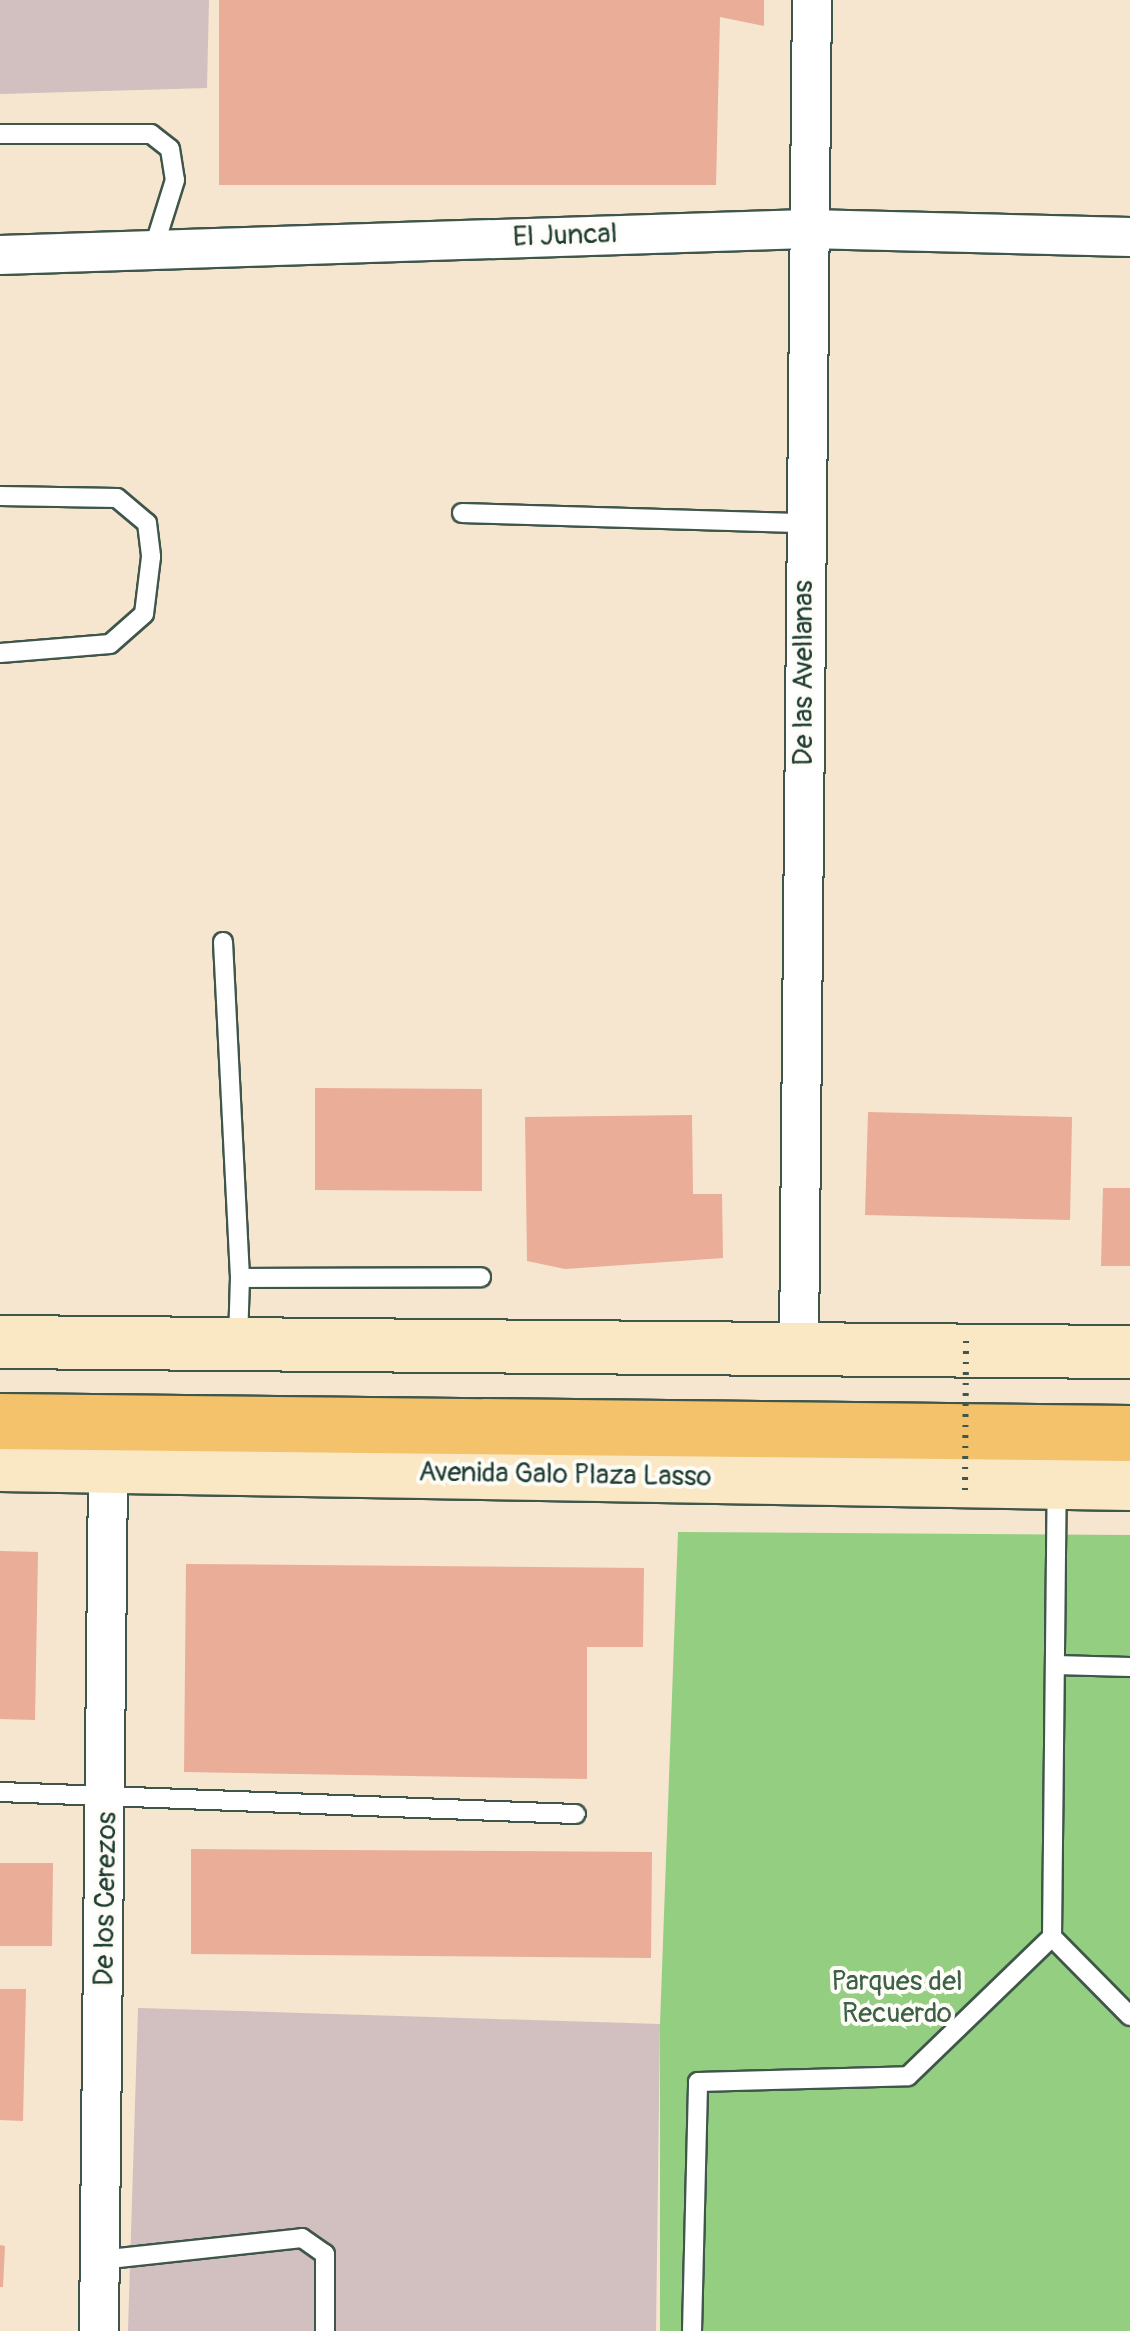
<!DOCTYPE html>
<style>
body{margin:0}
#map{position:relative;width:1130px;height:2331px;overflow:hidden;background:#f6e5cf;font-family:Pangolin,sans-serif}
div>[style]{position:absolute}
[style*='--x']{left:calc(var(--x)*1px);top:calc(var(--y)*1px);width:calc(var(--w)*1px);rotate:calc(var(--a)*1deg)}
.industrial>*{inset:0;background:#d2bfbf}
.green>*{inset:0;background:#94ce81}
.building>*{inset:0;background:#eaad98}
.roads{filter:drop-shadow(2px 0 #3f564b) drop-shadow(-2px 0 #3f564b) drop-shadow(0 2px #3f564b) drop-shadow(0 -2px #3f564b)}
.lane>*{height:18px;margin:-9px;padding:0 9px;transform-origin:9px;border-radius:9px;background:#fff}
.street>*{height:38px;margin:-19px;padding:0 19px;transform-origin:19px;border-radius:19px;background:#fff}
.secondary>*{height:52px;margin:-26px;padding:0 26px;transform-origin:26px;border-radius:26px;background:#fae7c3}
.primary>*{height:55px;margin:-27.5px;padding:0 27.5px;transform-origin:27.5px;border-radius:27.5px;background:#f3c26a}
.path-bridge>*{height:6px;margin-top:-3px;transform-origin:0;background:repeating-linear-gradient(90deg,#3f564b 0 2.5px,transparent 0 10.5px)}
span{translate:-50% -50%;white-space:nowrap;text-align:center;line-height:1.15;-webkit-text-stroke:8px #fdfcf7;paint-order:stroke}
.street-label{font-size:28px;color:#1f3d34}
.park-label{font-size:28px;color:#3c6147}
</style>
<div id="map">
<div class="industrial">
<i style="clip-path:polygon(0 0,209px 0,207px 88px,0 94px)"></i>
<i style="clip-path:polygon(138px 2008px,660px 2024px,656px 2331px,128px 2331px)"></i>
</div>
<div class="green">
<i style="clip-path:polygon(678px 1532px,1130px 1535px,1130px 2331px,660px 2331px,660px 2024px)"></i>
</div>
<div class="building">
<i style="clip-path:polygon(219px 0,764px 0,764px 26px,720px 17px,716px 185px,219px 185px)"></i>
<i style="clip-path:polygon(315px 1088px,482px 1089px,482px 1191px,315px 1190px)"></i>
<i style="clip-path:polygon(868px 1112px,1072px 1117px,1070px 1220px,865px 1215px)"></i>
<i style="clip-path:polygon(692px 1115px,693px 1194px,722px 1194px,723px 1258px,565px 1269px,527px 1261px,525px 1117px)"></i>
<i style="clip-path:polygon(1103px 1188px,1130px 1188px,1130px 1266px,1101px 1266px)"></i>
<i style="clip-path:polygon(0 1551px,38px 1552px,35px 1720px,0 1719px)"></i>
<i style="clip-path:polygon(186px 1564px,644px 1568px,643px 1647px,587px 1647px,587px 1779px,184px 1772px)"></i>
<i style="clip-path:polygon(191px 1849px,652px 1852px,651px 1958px,191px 1954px)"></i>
<i style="clip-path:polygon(0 1863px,53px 1863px,52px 1946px,0 1946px)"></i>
<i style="clip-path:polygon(0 1989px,26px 1989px,23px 2121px,0 2120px)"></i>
<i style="clip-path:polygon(0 2245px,5px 2246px,3px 2287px,0 2287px)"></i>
</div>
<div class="roads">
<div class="lane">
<i style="--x:0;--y:134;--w:151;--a:0"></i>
<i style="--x:151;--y:134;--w:24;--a:38"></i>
<i style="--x:170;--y:149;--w:31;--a:81"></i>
<i style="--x:175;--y:180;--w:73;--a:107.4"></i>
<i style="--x:0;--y:496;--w:117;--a:1"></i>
<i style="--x:117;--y:498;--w:39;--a:40"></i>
<i style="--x:147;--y:523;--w:34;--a:83"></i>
<i style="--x:151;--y:557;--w:57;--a:97"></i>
<i style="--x:144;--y:614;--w:45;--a:138.6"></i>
<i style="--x:110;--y:644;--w:110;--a:175.3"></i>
<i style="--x:462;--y:513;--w:343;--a:1.7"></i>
<i style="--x:223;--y:942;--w:336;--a:87.1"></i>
<i style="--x:238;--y:1341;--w:63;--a:-88.2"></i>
<i style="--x:240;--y:1278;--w:241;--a:-0.2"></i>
<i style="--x:1055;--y:1665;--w:75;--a:1.5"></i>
<i style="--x:0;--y:1792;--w:576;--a:2.19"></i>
<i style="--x:1052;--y:1937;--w:111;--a:45.4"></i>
<i style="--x:100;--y:2260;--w:203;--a:-6.2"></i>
<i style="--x:302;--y:2238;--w:28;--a:35"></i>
<i style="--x:325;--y:2254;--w:77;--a:90"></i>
<i style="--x:692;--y:2331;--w:249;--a:-88.6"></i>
<i style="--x:698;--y:2082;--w:210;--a:-1.6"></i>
<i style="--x:908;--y:2076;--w:200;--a:-44"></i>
<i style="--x:1052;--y:1937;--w:451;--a:-89.4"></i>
</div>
<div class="street">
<i style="--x:0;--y:255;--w:807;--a:-1.85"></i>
<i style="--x:807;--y:229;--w:323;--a:1.4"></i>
<i style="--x:799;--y:1346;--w:1346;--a:-89.45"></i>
<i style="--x:99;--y:2331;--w:863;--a:-89.4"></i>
</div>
<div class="secondary">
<i style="--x:0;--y:1342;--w:1130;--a:0.51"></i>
<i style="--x:0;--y:1465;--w:1130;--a:0.96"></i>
</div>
<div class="primary">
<i style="--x:0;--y:1421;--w:1130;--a:0.61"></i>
</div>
</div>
<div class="path-bridge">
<i style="--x:965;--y:1490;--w:149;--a:-89.6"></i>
</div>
<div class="street-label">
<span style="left:565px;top:236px;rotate:-2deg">El Juncal</span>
<span style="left:804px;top:673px;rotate:-90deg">De las Avellanas</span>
<span style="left:565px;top:1475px;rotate:1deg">Avenida Galo Plaza Lasso</span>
<span style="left:106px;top:1899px;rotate:-89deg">De los Cerezos</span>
</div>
<div class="park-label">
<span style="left:897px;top:1998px">Parques del<br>Recuerdo</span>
</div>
</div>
